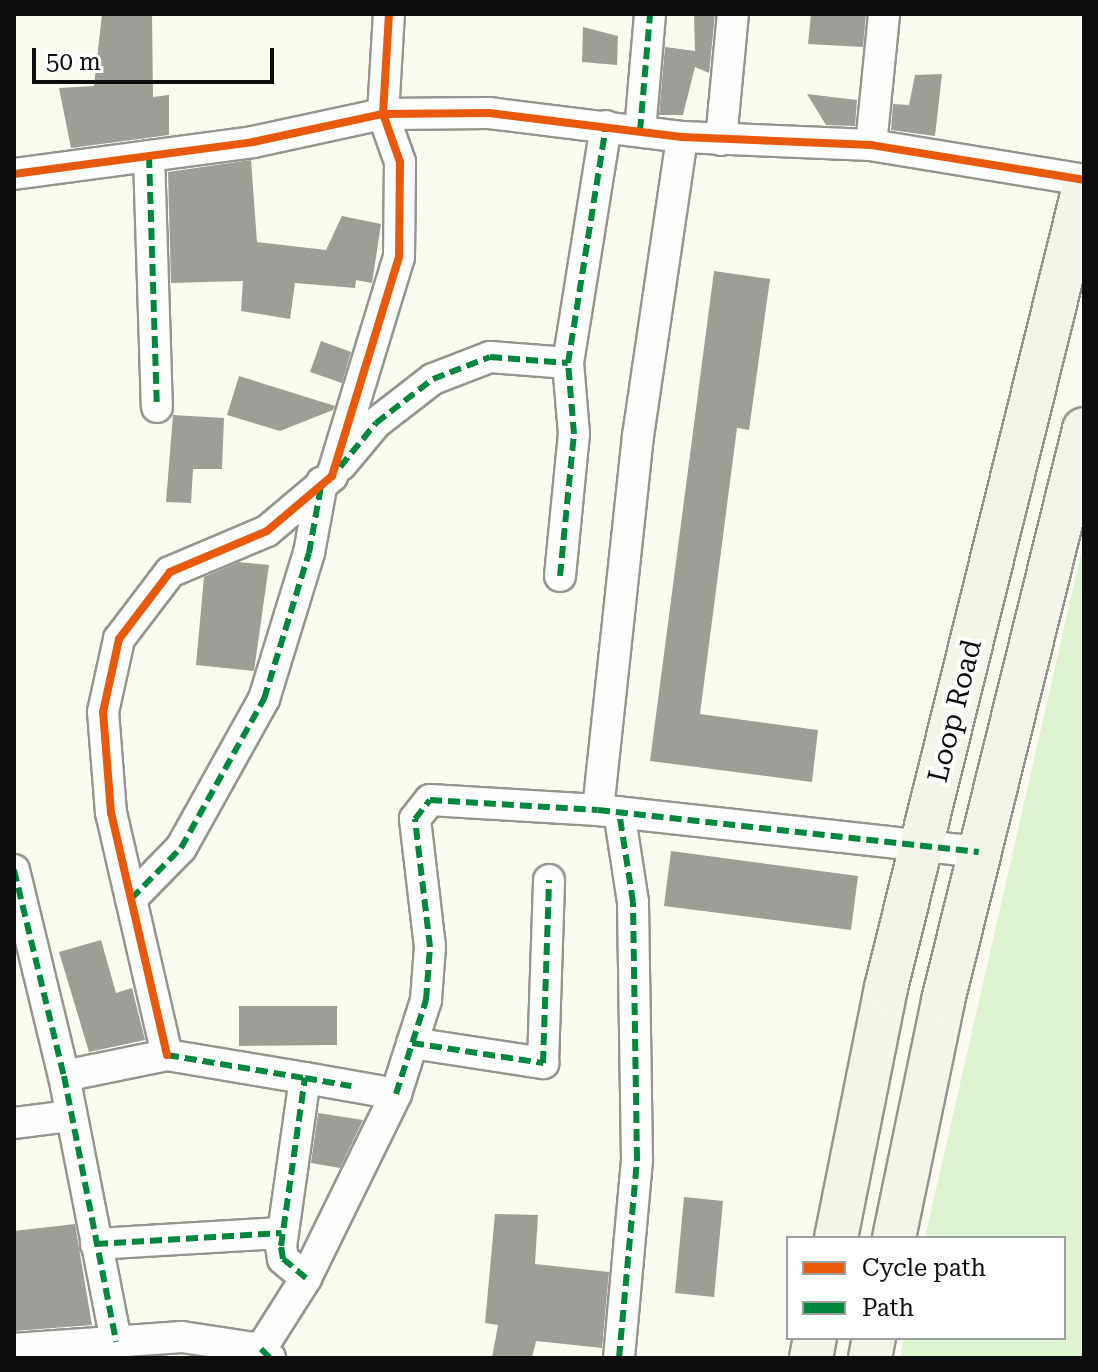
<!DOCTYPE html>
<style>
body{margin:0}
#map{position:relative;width:1098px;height:1372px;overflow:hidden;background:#fbfbf2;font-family:"Roboto Serif",serif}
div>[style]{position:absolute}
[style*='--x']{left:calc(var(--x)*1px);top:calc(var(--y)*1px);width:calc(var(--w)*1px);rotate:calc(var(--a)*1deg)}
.green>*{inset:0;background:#def3d0}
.building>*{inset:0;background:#9e9d98}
.roads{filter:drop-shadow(2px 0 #949490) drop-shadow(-2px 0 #949490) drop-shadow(0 2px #949490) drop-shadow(0 -2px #949490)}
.street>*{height:30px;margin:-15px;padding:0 15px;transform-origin:15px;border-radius:15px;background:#fefefd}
.secondary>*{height:42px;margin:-21px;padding:0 21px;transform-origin:21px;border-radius:21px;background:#f4f5ea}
.quiet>*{height:6px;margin-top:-3px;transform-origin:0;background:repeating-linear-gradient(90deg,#00873e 0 12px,transparent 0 18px)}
.cycleway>*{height:8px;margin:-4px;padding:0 4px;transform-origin:4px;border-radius:4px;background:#e8590c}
span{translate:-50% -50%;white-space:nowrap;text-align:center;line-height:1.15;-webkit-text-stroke:8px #fff;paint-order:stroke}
.street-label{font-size:28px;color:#0d0d0d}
.frame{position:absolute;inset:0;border:16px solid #0d0d0d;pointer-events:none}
.legend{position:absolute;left:786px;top:1236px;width:280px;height:104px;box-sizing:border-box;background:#fff;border:2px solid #9e9e9e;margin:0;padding:10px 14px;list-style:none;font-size:24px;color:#0d0d0d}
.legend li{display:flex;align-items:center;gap:16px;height:40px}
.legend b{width:40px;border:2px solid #9e9e9e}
.scale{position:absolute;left:32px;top:48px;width:242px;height:36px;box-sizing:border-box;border:4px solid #0d0d0d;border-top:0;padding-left:10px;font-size:24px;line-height:28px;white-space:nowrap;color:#0d0d0d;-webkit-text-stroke:6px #fff;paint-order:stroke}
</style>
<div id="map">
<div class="green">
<i style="clip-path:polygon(1084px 540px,1084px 1358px,900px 1358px,904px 1338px,1064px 1338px,1064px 1238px,925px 1238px)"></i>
</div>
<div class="building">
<i style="clip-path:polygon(102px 14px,152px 14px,153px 97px,169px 95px,169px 135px,71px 148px,59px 88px,94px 86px)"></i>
<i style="clip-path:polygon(694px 14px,715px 14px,709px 73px,695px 67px,683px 115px,659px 115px,665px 47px,695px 51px)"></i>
<i style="clip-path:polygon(811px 14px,866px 14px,863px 47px,808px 44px)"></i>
<i style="clip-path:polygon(583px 27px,618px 36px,617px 65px,582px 62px)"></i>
<i style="clip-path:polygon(942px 74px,935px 136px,891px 130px,893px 104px,909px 105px,915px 75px)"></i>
<i style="clip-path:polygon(807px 94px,857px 100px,855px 126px,826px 125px)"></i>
<i style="clip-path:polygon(251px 160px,257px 242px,326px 250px,342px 216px,381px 224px,372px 283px,356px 280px,355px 288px,295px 283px,290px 319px,241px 311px,243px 281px,171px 283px,168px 172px)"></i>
<i style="clip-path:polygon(714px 271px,770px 279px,749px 430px,737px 428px,700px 714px,818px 730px,812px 782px,650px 761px)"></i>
<i style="clip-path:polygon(321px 341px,351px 352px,342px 383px,310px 372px)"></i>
<i style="clip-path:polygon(239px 376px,335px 406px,333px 410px,280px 431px,227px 415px)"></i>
<i style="clip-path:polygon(173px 415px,224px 418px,222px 469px,193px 469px,191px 503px,166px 502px)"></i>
<i style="clip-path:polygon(239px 562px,269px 565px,254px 671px,196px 665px,204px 577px)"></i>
<i style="clip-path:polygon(671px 851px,858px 876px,851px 930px,664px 906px)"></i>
<i style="clip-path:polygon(101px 940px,116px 993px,132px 988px,145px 1040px,89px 1052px,59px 952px)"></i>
<i style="clip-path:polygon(239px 1006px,337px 1006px,337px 1045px,239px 1046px)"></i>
<i style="clip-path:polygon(318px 1113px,363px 1120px,340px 1168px,311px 1163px)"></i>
<i style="clip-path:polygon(684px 1197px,723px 1201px,714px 1297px,675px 1293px)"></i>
<i style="clip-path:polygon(495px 1214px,538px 1215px,535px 1264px,609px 1272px,602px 1348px,536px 1341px,532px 1358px,492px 1358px,498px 1325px,485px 1323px)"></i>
<i style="clip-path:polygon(75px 1224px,92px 1325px,14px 1331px,14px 1231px)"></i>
</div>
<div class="roads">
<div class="street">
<i style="--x:640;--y:131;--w:117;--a:-85.1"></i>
<i style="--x:721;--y:140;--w:127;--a:-84.6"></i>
<i style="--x:871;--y:145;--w:132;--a:-84.3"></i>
<i style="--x:149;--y:156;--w:251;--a:88.2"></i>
<i style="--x:14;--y:174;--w:241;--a:-7.6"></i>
<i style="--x:253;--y:142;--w:133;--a:-12.2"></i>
<i style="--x:383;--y:114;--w:106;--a:-0.5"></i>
<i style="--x:489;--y:113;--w:194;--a:7.1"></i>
<i style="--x:682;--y:137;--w:189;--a:2.4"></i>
<i style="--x:871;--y:145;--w:216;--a:9.3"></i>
<i style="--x:341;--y:465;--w:55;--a:-50.2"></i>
<i style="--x:376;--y:423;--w:72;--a:-37.7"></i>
<i style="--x:433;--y:379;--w:61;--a:-21.1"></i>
<i style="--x:490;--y:357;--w:78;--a:4.4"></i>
<i style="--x:560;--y:576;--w:143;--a:-84.4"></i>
<i style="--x:574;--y:434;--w:71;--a:-94.8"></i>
<i style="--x:568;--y:363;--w:240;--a:-80.9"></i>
<i style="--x:598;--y:810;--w:376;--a:-83.9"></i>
<i style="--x:638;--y:436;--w:302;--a:-81.6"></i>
<i style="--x:14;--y:870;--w:212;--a:76.4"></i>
<i style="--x:64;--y:1076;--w:271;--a:78.9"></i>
<i style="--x:116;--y:1342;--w:16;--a:101"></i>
<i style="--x:131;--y:899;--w:71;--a:-45.6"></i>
<i style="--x:181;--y:848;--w:171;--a:-60.9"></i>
<i style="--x:264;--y:699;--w:153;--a:-72.9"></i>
<i style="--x:309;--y:553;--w:72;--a:-79.6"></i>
<i style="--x:412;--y:1043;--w:133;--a:8.7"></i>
<i style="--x:543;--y:1063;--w:183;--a:-88.1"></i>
<i style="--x:167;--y:1055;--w:248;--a:-103"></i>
<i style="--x:111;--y:813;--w:101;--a:-94.5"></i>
<i style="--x:103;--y:712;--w:75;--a:-77.6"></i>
<i style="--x:119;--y:639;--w:84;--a:-52.7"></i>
<i style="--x:170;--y:572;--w:105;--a:-22.9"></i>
<i style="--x:267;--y:531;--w:85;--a:-40.2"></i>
<i style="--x:332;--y:476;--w:229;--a:-73"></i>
<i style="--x:399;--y:257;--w:95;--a:-89.4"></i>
<i style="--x:400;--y:162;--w:51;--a:-109.5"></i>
<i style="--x:383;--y:114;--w:100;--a:-86.6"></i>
<i style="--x:64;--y:1076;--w:105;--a:-11.5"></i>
<i style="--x:167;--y:1055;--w:140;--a:9.5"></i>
<i style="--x:396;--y:1094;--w:99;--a:-72.3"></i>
<i style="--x:426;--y:1000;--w:53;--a:-85.7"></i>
<i style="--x:430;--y:947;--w:129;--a:-96.7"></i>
<i style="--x:415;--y:819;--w:24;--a:-52"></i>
<i style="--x:430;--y:800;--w:168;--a:3.4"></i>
<i style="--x:598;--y:810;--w:383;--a:6.3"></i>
<i style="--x:14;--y:1123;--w:56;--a:-7.1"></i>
<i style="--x:96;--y:1244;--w:186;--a:-3.4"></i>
<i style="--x:14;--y:1349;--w:168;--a:-4.1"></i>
<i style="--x:182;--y:1337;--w:80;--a:8.6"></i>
<i style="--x:261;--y:1349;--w:13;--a:45"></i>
<i style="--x:261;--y:1349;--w:84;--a:-57.6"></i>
<i style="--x:306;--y:1278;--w:205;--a:-63.9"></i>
<i style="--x:396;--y:1094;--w:92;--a:-170"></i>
<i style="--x:305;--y:1078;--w:170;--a:98.1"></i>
<i style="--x:281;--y:1246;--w:13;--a:81"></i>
<i style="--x:283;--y:1259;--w:30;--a:40"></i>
<i style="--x:619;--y:1358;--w:200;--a:-84.8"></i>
<i style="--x:637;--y:1159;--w:257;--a:-90.9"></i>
<i style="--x:633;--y:902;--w:91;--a:-98.8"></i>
</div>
<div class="secondary">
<i style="--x:836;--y:1238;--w:255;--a:-78.7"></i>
<i style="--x:886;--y:988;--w:825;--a:-76.12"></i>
<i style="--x:894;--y:1238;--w:242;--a:-78.3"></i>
<i style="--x:943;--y:1001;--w:589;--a:-76.15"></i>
<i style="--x:811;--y:1358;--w:20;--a:-79"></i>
<i style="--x:870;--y:1358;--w:20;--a:-79"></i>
</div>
</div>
<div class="quiet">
<i style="--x:640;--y:131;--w:117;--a:-85.1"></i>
<i style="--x:149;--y:156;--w:251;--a:88.2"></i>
<i style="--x:340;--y:467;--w:57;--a:-50.7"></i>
<i style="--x:376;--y:423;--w:72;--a:-37.7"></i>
<i style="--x:433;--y:379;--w:61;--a:-21.1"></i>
<i style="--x:490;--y:357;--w:78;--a:4.4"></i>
<i style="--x:560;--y:576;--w:143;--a:-84.4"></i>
<i style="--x:574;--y:434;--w:71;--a:-94.8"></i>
<i style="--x:568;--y:363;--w:240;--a:-80.9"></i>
<i style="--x:14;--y:870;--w:212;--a:76.4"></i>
<i style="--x:64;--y:1076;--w:271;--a:78.9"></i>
<i style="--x:131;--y:899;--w:71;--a:-45.6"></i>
<i style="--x:181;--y:848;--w:171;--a:-60.9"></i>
<i style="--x:264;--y:699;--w:153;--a:-72.9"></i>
<i style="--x:309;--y:553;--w:68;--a:-79.8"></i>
<i style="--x:412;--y:1043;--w:133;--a:8.7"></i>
<i style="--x:543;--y:1063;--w:183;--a:-88.1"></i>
<i style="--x:167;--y:1055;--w:140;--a:9.5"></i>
<i style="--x:396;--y:1094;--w:99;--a:-72.3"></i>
<i style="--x:426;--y:1000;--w:53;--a:-85.7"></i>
<i style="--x:430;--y:947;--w:129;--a:-96.7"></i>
<i style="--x:415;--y:819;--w:24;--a:-52"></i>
<i style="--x:430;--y:800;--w:168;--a:3.4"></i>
<i style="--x:598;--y:810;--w:383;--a:6.3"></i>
<i style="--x:96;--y:1244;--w:186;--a:-3.4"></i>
<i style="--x:306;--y:1278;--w:30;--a:-140"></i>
<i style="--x:283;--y:1259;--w:13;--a:-99"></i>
<i style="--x:281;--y:1246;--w:170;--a:-81.9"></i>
<i style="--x:305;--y:1078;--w:47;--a:9.9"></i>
<i style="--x:261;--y:1349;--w:13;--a:45"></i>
<i style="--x:619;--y:1358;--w:200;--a:-84.8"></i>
<i style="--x:637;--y:1159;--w:257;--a:-90.9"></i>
<i style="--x:633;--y:902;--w:91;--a:-98.8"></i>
</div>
<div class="cycleway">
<i style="--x:14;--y:174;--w:241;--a:-7.6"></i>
<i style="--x:253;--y:142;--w:133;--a:-12.2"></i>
<i style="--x:383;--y:114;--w:106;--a:-0.5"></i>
<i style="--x:489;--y:113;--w:194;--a:7.1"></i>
<i style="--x:682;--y:137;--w:189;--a:2.4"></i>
<i style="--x:871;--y:145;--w:216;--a:9.3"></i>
<i style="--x:167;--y:1055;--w:248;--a:-103"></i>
<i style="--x:111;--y:813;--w:101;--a:-94.5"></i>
<i style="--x:103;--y:712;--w:75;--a:-77.6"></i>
<i style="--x:119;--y:639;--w:84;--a:-52.7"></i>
<i style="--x:170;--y:572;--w:105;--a:-22.9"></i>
<i style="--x:267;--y:531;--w:85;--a:-40.2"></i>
<i style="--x:332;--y:476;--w:229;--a:-73"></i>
<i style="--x:399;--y:257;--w:95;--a:-89.4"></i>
<i style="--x:400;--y:162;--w:51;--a:-109.5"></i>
<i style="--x:383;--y:114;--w:100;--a:-86.6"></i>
</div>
<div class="street-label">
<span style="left:955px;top:711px;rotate:-76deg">Loop Road</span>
</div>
<div class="frame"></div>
<ul class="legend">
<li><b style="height:10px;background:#e8590c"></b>Cycle path</li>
<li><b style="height:10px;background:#00873e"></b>Path</li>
</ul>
<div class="scale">50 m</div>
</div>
